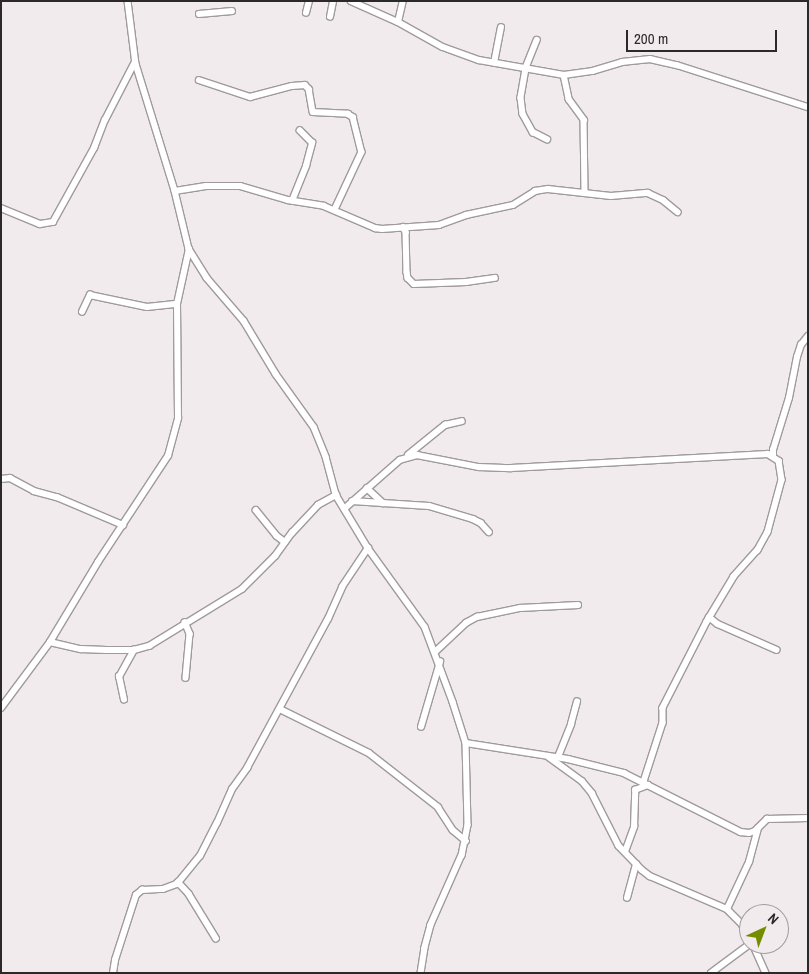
<!DOCTYPE html>
<style>
body{margin:0}
#map{position:relative;width:809px;height:974px;overflow:hidden;background:#f2ebed;font-family:"Archivo Narrow",sans-serif}
div>[style]{position:absolute}
[style*='--x']{left:calc(var(--x)*1px);top:calc(var(--y)*1px);width:calc(var(--w)*1px);rotate:calc(var(--a)*1deg)}
.roads{filter:drop-shadow(1px 0 #a09a9c) drop-shadow(-1px 0 #a09a9c) drop-shadow(0 1px #a09a9c) drop-shadow(0 -1px #a09a9c)}
.street>*{height:5.5px;margin:-2.75px;padding:0 2.75px;transform-origin:2.75px;border-radius:2.75px;background:#fff}
span{translate:-50% -50%;white-space:nowrap;text-align:center;line-height:1.15;-webkit-text-stroke:5px #f2ebed;paint-order:stroke}
.frame{position:absolute;inset:0;border:2px solid #2c292a;pointer-events:none}
.north{position:absolute;left:739px;top:904px;width:50px;height:50px;box-sizing:border-box;background:#f2ebed;border:1px solid #a39d9f;border-radius:50%;rotate:43deg;font-size:14px;font-weight:700;line-height:20px;text-align:center;color:#2c292a}
.north::after{content:'';display:block;margin:auto;width:18px;height:22px;background:#748c00;clip-path:polygon(50% 0,100% 100%,50% 72%,0 100%)}
.scale{position:absolute;left:626px;top:30px;width:151px;height:22px;box-sizing:border-box;border:2px solid #2c292a;border-top:0;padding-left:6px;font-size:15px;line-height:18px;white-space:nowrap;color:#2c292a;-webkit-text-stroke:4px #f2ebed;paint-order:stroke}
</style>
<div id="map">
<div class="roads">
<div class="street">
<i style="--x:128;--y:1;--w:64;--a:82.8"></i>
<i style="--x:136;--y:64;--w:133;--a:72.9"></i>
<i style="--x:175;--y:191;--w:60;--a:76.4"></i>
<i style="--x:189;--y:249;--w:34;--a:58"></i>
<i style="--x:207;--y:278;--w:57;--a:49.3"></i>
<i style="--x:244;--y:321;--w:62;--a:58.9"></i>
<i style="--x:276;--y:374;--w:65;--a:54.4"></i>
<i style="--x:314;--y:427;--w:32;--a:68"></i>
<i style="--x:326;--y:457;--w:39;--a:75"></i>
<i style="--x:336;--y:495;--w:62;--a:58.9"></i>
<i style="--x:368;--y:548;--w:97;--a:54.2"></i>
<i style="--x:425;--y:627;--w:80;--a:69.5"></i>
<i style="--x:453;--y:702;--w:43;--a:72.4"></i>
<i style="--x:466;--y:743;--w:82;--a:88.6"></i>
<i style="--x:468;--y:825;--w:31;--a:101"></i>
<i style="--x:462;--y:855;--w:77;--a:113.9"></i>
<i style="--x:431;--y:925;--w:24;--a:105"></i>
<i style="--x:425;--y:948;--w:25;--a:99"></i>
<i style="--x:351;--y:1;--w:51;--a:24.1"></i>
<i style="--x:398;--y:22;--w:51;--a:29.1"></i>
<i style="--x:443;--y:47;--w:38;--a:20"></i>
<i style="--x:479;--y:60;--w:86;--a:10"></i>
<i style="--x:564;--y:75;--w:29;--a:-8"></i>
<i style="--x:593;--y:71;--w:30;--a:-17"></i>
<i style="--x:622;--y:62;--w:28;--a:-6"></i>
<i style="--x:650;--y:59;--w:28;--a:13"></i>
<i style="--x:677;--y:65;--w:138;--a:17.8"></i>
<i style="--x:306;--y:13;--w:12;--a:-76"></i>
<i style="--x:199;--y:14;--w:33;--a:-5"></i>
<i style="--x:330;--y:17;--w:16;--a:-79"></i>
<i style="--x:398;--y:22;--w:22;--a:-77"></i>
<i style="--x:494;--y:63;--w:36;--a:-79"></i>
<i style="--x:525;--y:69;--w:31;--a:-68"></i>
<i style="--x:526;--y:69;--w:29;--a:100"></i>
<i style="--x:521;--y:98;--w:16;--a:83"></i>
<i style="--x:523;--y:114;--w:21;--a:61"></i>
<i style="--x:533;--y:132;--w:16;--a:27"></i>
<i style="--x:564;--y:75;--w:25;--a:78"></i>
<i style="--x:569;--y:99;--w:26;--a:54"></i>
<i style="--x:584;--y:120;--w:73;--a:89.2"></i>
<i style="--x:199;--y:80;--w:54;--a:18.4"></i>
<i style="--x:250;--y:97;--w:43;--a:-14.7"></i>
<i style="--x:292;--y:86;--w:13;--a:-4"></i>
<i style="--x:305;--y:85;--w:6;--a:45"></i>
<i style="--x:309;--y:89;--w:23;--a:80"></i>
<i style="--x:313;--y:112;--w:35;--a:3"></i>
<i style="--x:348;--y:114;--w:6;--a:31"></i>
<i style="--x:353;--y:117;--w:36;--a:76"></i>
<i style="--x:362;--y:152;--w:64;--a:115"></i>
<i style="--x:175;--y:191;--w:31;--a:-9"></i>
<i style="--x:206;--y:186;--w:34;--a:0"></i>
<i style="--x:240;--y:186;--w:50;--a:16.3"></i>
<i style="--x:288;--y:200;--w:36;--a:9"></i>
<i style="--x:324;--y:206;--w:56;--a:23.3"></i>
<i style="--x:375;--y:228;--w:7;--a:8"></i>
<i style="--x:382;--y:229;--w:57;--a:-4"></i>
<i style="--x:439;--y:225;--w:29;--a:-20"></i>
<i style="--x:466;--y:215;--w:48;--a:-12"></i>
<i style="--x:513;--y:205;--w:26;--a:-32"></i>
<i style="--x:535;--y:191;--w:13;--a:-9"></i>
<i style="--x:548;--y:189;--w:63;--a:6.3"></i>
<i style="--x:611;--y:196;--w:37;--a:-5"></i>
<i style="--x:648;--y:193;--w:17;--a:25"></i>
<i style="--x:663;--y:200;--w:19;--a:39"></i>
<i style="--x:292;--y:201;--w:38;--a:-68"></i>
<i style="--x:306;--y:166;--w:24;--a:-75"></i>
<i style="--x:312;--y:143;--w:17;--a:-135"></i>
<i style="--x:1;--y:208;--w:42;--a:22.3"></i>
<i style="--x:40;--y:224;--w:13;--a:-9"></i>
<i style="--x:53;--y:222;--w:85;--a:-61"></i>
<i style="--x:94;--y:148;--w:30;--a:-69"></i>
<i style="--x:105;--y:120;--w:65;--a:-62.7"></i>
<i style="--x:403;--y:227;--w:6;--a:59"></i>
<i style="--x:406;--y:232;--w:40;--a:88.6"></i>
<i style="--x:407;--y:272;--w:6;--a:81"></i>
<i style="--x:408;--y:278;--w:8;--a:45"></i>
<i style="--x:414;--y:284;--w:52;--a:-2.2"></i>
<i style="--x:466;--y:282;--w:29;--a:-8"></i>
<i style="--x:82;--y:312;--w:19;--a:-65"></i>
<i style="--x:90;--y:295;--w:58;--a:11.9"></i>
<i style="--x:147;--y:307;--w:30;--a:-6"></i>
<i style="--x:408;--y:455;--w:48;--a:-39"></i>
<i style="--x:445;--y:425;--w:17;--a:-13"></i>
<i style="--x:773;--y:456;--w:6;--a:-90"></i>
<i style="--x:773;--y:450;--w:54;--a:-72.9"></i>
<i style="--x:789;--y:398;--w:42;--a:-79"></i>
<i style="--x:797;--y:357;--w:13;--a:-72"></i>
<i style="--x:801;--y:345;--w:11;--a:-52"></i>
<i style="--x:1;--y:479;--w:9;--a:-6"></i>
<i style="--x:10;--y:478;--w:27;--a:28"></i>
<i style="--x:34;--y:491;--w:24;--a:15"></i>
<i style="--x:57;--y:497;--w:72;--a:23"></i>
<i style="--x:367;--y:488;--w:22;--a:43"></i>
<i style="--x:352;--y:501;--w:77;--a:3.7"></i>
<i style="--x:429;--y:506;--w:46;--a:16.5"></i>
<i style="--x:473;--y:519;--w:9;--a:27"></i>
<i style="--x:481;--y:523;--w:12;--a:48"></i>
<i style="--x:344;--y:509;--w:74;--a:-41.2"></i>
<i style="--x:400;--y:460;--w:18;--a:-16"></i>
<i style="--x:417;--y:455;--w:63;--a:11"></i>
<i style="--x:479;--y:467;--w:32;--a:2"></i>
<i style="--x:511;--y:468;--w:257;--a:-3.1"></i>
<i style="--x:768;--y:454;--w:13;--a:32"></i>
<i style="--x:779;--y:461;--w:19;--a:81"></i>
<i style="--x:782;--y:480;--w:54;--a:105.1"></i>
<i style="--x:768;--y:532;--w:21;--a:119"></i>
<i style="--x:758;--y:550;--w:36;--a:132"></i>
<i style="--x:734;--y:577;--w:52;--a:121"></i>
<i style="--x:707;--y:622;--w:97;--a:117.1"></i>
<i style="--x:663;--y:708;--w:15;--a:90"></i>
<i style="--x:663;--y:723;--w:62;--a:107.9"></i>
<i style="--x:256;--y:510;--w:33;--a:51"></i>
<i style="--x:277;--y:536;--w:10;--a:37"></i>
<i style="--x:709;--y:617;--w:11;--a:38"></i>
<i style="--x:718;--y:624;--w:64;--a:23.8"></i>
<i style="--x:185;--y:622;--w:13;--a:67"></i>
<i style="--x:190;--y:634;--w:44;--a:95.2"></i>
<i style="--x:50;--y:642;--w:32;--a:13"></i>
<i style="--x:81;--y:649;--w:25;--a:2"></i>
<i style="--x:106;--y:650;--w:28;--a:0"></i>
<i style="--x:134;--y:650;--w:16;--a:-15"></i>
<i style="--x:149;--y:646;--w:109;--a:-31.5"></i>
<i style="--x:242;--y:589;--w:47;--a:-45"></i>
<i style="--x:275;--y:556;--w:29;--a:-54"></i>
<i style="--x:292;--y:533;--w:38;--a:-47"></i>
<i style="--x:318;--y:505;--w:21;--a:-29"></i>
<i style="--x:436;--y:651;--w:41;--a:-43"></i>
<i style="--x:466;--y:623;--w:13;--a:-29"></i>
<i style="--x:477;--y:617;--w:44;--a:-11.8"></i>
<i style="--x:520;--y:608;--w:58;--a:-3"></i>
<i style="--x:124;--y:700;--w:24;--a:-102"></i>
<i style="--x:119;--y:677;--w:31;--a:-61"></i>
<i style="--x:1;--y:708;--w:82;--a:-53.4"></i>
<i style="--x:50;--y:642;--w:93;--a:-59"></i>
<i style="--x:98;--y:562;--w:127;--a:-56.6"></i>
<i style="--x:168;--y:456;--w:39;--a:-75"></i>
<i style="--x:178;--y:418;--w:114;--a:-90.5"></i>
<i style="--x:177;--y:304;--w:56;--a:-77.7"></i>
<i style="--x:280;--y:709;--w:99;--a:26.3"></i>
<i style="--x:369;--y:753;--w:88;--a:38"></i>
<i style="--x:438;--y:807;--w:27;--a:57"></i>
<i style="--x:453;--y:830;--w:17;--a:40"></i>
<i style="--x:421;--y:727;--w:68;--a:-73.7"></i>
<i style="--x:466;--y:743;--w:103;--a:8.9"></i>
<i style="--x:568;--y:759;--w:58;--a:14"></i>
<i style="--x:624;--y:773;--w:131;--a:26.8"></i>
<i style="--x:741;--y:832;--w:8;--a:7"></i>
<i style="--x:749;--y:833;--w:6;--a:-18"></i>
<i style="--x:755;--y:831;--w:17;--a:-45"></i>
<i style="--x:767;--y:819;--w:41;--a:-1.4"></i>
<i style="--x:549;--y:757;--w:41;--a:36"></i>
<i style="--x:582;--y:781;--w:16;--a:50"></i>
<i style="--x:592;--y:793;--w:59;--a:63"></i>
<i style="--x:619;--y:846;--w:33;--a:46"></i>
<i style="--x:642;--y:870;--w:10;--a:37"></i>
<i style="--x:650;--y:876;--w:84;--a:23.2"></i>
<i style="--x:727;--y:909;--w:21;--a:45"></i>
<i style="--x:742;--y:924;--w:15;--a:62"></i>
<i style="--x:558;--y:757;--w:35;--a:-68"></i>
<i style="--x:571;--y:724;--w:23;--a:-75"></i>
<i style="--x:625;--y:852;--w:27;--a:-70"></i>
<i style="--x:634;--y:827;--w:37;--a:-88"></i>
<i style="--x:635;--y:790;--w:14;--a:-21"></i>
<i style="--x:178;--y:882;--w:16;--a:47"></i>
<i style="--x:189;--y:894;--w:52;--a:58.5"></i>
<i style="--x:627;--y:898;--w:35;--a:-75"></i>
<i style="--x:727;--y:909;--w:52;--a:-64.9"></i>
<i style="--x:749;--y:862;--w:35;--a:-75"></i>
<i style="--x:753;--y:944;--w:32;--a:66"></i>
<i style="--x:113;--y:973;--w:13;--a:-81"></i>
<i style="--x:115;--y:960;--w:68;--a:-72.1"></i>
<i style="--x:136;--y:895;--w:8;--a:-40"></i>
<i style="--x:142;--y:890;--w:21;--a:-3"></i>
<i style="--x:163;--y:889;--w:15;--a:-20"></i>
<i style="--x:177;--y:884;--w:36;--a:-51"></i>
<i style="--x:200;--y:856;--w:37;--a:-63"></i>
<i style="--x:217;--y:823;--w:37;--a:-66"></i>
<i style="--x:232;--y:789;--w:26;--a:-54"></i>
<i style="--x:247;--y:768;--w:170;--a:-61.5"></i>
<i style="--x:328;--y:619;--w:35;--a:-66"></i>
<i style="--x:342;--y:587;--w:47;--a:-56.3"></i>
<i style="--x:711;--y:973;--w:49;--a:-36.6"></i>
</div>
</div>
<div class="frame"></div>
<div class="north">N</div>
<div class="scale">200 m</div>
</div>
